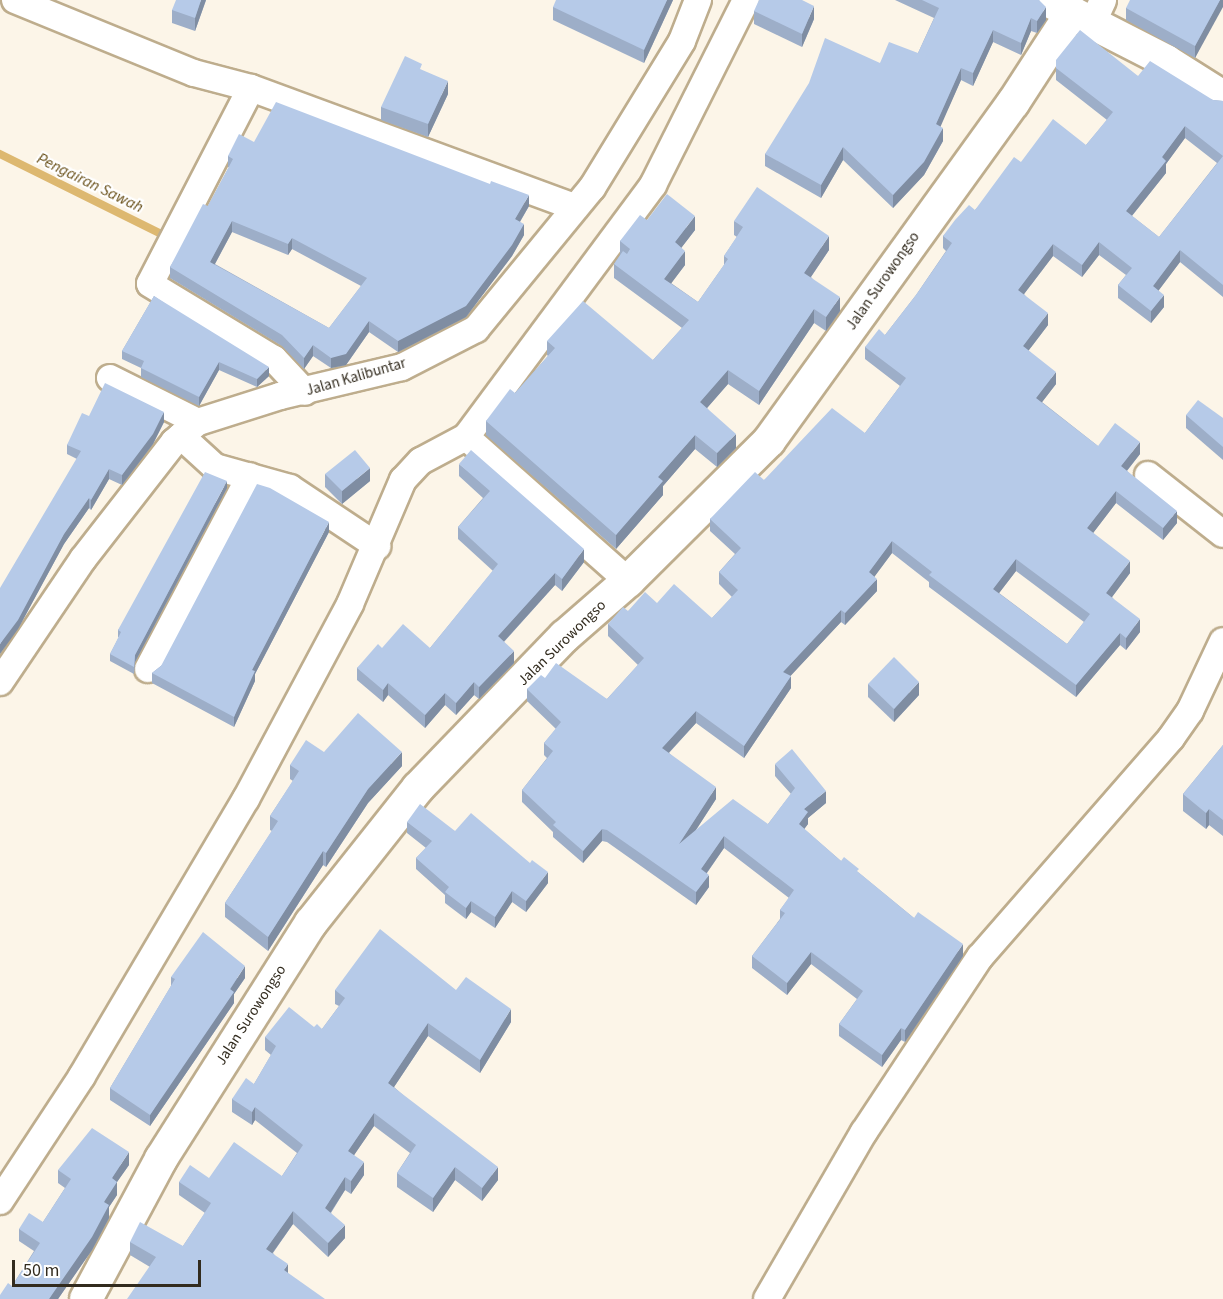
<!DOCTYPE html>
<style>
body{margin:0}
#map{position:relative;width:1223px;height:1299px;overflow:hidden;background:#fcf5e8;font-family:"Source Sans 3",sans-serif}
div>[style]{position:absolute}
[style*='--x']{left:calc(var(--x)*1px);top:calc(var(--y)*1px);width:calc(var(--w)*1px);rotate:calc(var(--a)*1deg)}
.stream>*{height:8px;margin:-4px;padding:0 4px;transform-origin:4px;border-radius:4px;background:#ddb870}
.roads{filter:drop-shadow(2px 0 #bead8d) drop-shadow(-2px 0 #bead8d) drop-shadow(0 2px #bead8d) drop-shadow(0 -2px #bead8d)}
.minor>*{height:26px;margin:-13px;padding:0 13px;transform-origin:13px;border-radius:13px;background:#fff}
.tertiary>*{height:32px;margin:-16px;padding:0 16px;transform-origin:16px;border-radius:16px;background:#fff}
.wall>*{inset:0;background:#9daec8}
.shaded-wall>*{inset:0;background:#7f8da2}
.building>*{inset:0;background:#b6cae8}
span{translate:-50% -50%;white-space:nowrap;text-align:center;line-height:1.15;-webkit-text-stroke:4.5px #fff;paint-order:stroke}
.street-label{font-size:15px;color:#322b1e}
.water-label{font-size:16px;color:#695019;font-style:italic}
.scale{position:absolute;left:12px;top:1260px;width:189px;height:27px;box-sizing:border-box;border:3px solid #322b1e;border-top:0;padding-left:8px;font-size:18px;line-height:21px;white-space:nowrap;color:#322b1e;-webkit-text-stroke:4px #fff;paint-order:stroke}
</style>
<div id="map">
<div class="stream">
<i style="--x:0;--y:154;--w:186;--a:26.4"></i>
</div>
<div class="roads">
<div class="minor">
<i style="--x:15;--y:0;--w:193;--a:22.2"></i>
<i style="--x:194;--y:73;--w:59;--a:14.7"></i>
<i style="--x:251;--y:88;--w:345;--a:20.2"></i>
<i style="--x:1092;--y:24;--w:26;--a:-65"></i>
<i style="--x:251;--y:88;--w:220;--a:117.3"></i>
<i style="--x:150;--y:284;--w:145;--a:31.2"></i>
<i style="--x:274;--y:359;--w:45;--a:46.8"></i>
<i style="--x:110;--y:378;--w:98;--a:26.6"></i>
<i style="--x:181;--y:436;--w:46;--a:42.4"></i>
<i style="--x:215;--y:467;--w:78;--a:15.6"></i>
<i style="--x:290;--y:488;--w:105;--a:33.7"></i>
<i style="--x:466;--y:437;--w:217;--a:41.6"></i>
<i style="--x:1148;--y:475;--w:95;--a:38.2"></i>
<i style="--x:148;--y:669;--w:218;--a:-62.1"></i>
<i style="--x:0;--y:682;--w:148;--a:-56"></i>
<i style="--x:83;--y:559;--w:148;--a:-52.1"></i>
<i style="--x:174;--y:442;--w:31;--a:-40"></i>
<i style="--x:198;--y:422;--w:86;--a:-17.6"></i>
<i style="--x:280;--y:396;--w:125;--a:-13.4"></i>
<i style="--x:402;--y:367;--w:83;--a:-27.2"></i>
<i style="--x:476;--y:329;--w:183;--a:-50.6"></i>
<i style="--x:592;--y:188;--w:172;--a:-58.5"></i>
<i style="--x:682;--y:41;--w:44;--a:-68.7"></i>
<i style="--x:0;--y:1201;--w:149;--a:-56.7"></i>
<i style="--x:82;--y:1076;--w:322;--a:-59.4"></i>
<i style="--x:246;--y:799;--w:221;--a:-61.9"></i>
<i style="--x:350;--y:604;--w:135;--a:-66.9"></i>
<i style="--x:403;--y:480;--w:26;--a:-47"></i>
<i style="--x:421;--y:461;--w:51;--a:-28.1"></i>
<i style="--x:466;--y:437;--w:314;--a:-53.4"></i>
<i style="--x:653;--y:185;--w:207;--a:-63.3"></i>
<i style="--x:767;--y:1299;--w:193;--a:-59.9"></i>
<i style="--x:864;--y:1132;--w:210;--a:-56.5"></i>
<i style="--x:980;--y:957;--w:291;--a:-48.9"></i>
<i style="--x:1171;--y:738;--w:33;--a:-55"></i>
<i style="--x:1190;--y:711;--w:77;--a:-64.8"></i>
</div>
<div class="tertiary">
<i style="--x:1047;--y:0;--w:134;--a:27.1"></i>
<i style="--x:1166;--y:61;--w:67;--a:32.3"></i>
<i style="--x:86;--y:1299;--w:159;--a:-61.8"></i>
<i style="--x:161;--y:1159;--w:280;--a:-57.6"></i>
<i style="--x:311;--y:923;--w:172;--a:-51.6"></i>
<i style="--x:418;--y:788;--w:211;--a:-46"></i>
<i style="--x:565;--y:636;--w:84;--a:-41.1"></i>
<i style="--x:628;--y:581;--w:199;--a:-44.8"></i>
<i style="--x:769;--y:441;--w:417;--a:-54.2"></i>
<i style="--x:1013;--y:103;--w:108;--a:-57"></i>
</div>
</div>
<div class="wall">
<i style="clip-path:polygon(206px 0,195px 31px,172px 23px,172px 10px)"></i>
<i style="clip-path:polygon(673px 0,644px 63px,553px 20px,553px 7px)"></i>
<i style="clip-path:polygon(895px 0,1039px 0,1046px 20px,1037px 33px,1031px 31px,1021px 55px,993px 42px,973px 86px,961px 80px,940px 126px,943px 141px,924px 175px,893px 208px,843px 160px,821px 198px,765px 166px,765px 154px,880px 63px,918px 53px,934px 18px)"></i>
<i style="clip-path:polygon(1223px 0,1195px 58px,1126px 20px,1126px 8px)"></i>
<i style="clip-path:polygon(754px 11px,814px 19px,802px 47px,754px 24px)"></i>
<i style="clip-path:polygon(evenodd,1056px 60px,1138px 76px,1213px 100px,1223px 101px,1223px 297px,1180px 262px,1158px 291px,1164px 307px,1151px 323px,1118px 298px,1118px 285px,1126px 275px,1099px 255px,1082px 277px,1053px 256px,1024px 294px,1048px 325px,1028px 351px,1056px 384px,1042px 402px,1098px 446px,1140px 454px,1127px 471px,1177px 523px,1163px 540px,1116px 503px,1093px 533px,1130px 573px,1112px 597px,1140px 632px,1126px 650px,1120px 645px,1076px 697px,929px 587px,929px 582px,892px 553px,874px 577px,877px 591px,845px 625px,841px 622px,790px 676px,791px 688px,744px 758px,696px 723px,669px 753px,716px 799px,696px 830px,768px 824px,791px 794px,775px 776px,775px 764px,826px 803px,808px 818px,808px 824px,804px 829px,841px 861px,859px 873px,914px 918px,963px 956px,905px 1042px,901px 1040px,882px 1067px,839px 1036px,839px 1024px,857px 999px,811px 964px,787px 995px,752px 968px,752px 956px,780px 919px,780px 910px,789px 898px,724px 848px,707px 873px,709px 887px,696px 905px,607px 842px,602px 841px,583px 863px,553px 837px,553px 832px,522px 802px,522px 790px,547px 758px,544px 755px,544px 743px,556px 729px,527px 701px,527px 689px,545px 678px,607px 699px,638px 665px,608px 636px,608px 624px,628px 611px,657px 603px,712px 618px,732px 597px,719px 584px,719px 572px,735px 554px,710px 531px,710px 519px,764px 480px,865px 433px,900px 386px,865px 359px,865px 347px,885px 335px,916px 295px,946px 251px,943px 248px,943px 236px,975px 210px,1021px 162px,1086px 145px,1107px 120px,1056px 80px,1056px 60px,1185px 138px,1217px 163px,1159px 237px,1132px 216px,1166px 173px,1166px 164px,1185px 138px,1056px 60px,1016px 571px,1084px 622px,1067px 644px,999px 593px,1016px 571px)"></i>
<i style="clip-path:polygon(448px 94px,428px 137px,381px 120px,381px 107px)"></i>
<i style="clip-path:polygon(evenodd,254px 142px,529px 206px,520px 222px,524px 235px,512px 256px,466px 317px,398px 352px,369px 332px,346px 365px,331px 368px,313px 356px,304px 369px,282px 346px,170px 278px,170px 267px,208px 206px,229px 167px,228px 167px,228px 156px,254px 142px,232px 232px,288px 255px,292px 249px,361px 286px,329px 328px,215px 264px,232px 232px)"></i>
<i style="clip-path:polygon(647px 220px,695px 230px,681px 248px,685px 265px,671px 283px,698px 302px,724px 265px,724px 256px,737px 237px,734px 235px,734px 221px,829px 250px,811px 277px,840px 311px,826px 331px,814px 323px,759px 405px,728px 384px,707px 408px,736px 448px,717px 467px,695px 449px,663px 486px,663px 495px,616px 549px,486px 435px,486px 421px,515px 393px,548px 356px,547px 355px,547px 341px,653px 360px,682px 328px,614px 278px,614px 264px,620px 255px,620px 241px)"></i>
<i style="clip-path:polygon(154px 296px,269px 376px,257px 387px,219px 370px,199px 406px,141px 377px,141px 368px,122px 359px,122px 351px)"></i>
<i style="clip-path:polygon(1186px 415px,1223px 418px,1223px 460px,1186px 428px)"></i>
<i style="clip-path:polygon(89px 416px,164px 422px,153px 444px,122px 485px,109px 479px,91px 510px,89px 508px,64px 544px,18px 629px,77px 459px,67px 454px,67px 445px)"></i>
<i style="clip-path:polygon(459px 464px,584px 562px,562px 591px,555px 585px,504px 642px,514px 663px,479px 699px,474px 695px,456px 715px,445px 705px,425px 728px,388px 695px,383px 702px,357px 680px,357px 668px,382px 648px,430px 648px,493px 571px,458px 539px,458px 527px,483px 498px,459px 476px)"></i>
<i style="clip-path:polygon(325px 474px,370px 481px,342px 504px,325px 487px)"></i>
<i style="clip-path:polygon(227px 488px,135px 662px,134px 674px,110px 661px,110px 654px,119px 637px,118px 637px,118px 630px)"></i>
<i style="clip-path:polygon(329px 532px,255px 674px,255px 681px,234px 727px,152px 683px,152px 673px)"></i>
<i style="clip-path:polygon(868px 684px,919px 695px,894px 722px,868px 697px)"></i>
<i style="clip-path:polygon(1223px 745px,1223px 836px,1209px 825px,1206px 829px,1183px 811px,1183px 794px)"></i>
<i style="clip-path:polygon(324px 752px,402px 766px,368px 803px,326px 867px,323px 865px,268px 951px,225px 917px,225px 903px,272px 831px,270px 830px,270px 816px,293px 781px,290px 779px,290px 765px)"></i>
<i style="clip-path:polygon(407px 822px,455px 831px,548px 883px,526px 912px,512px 902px,495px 928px,471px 912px,466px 919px,445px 903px,445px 895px,416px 869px,416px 858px,426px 848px,407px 833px)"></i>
<i style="clip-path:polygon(171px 977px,245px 978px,234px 994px,234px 1003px,150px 1126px,110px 1100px,110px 1088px,171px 986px)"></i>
<i style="clip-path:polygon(335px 990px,456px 990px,511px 1022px,480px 1073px,428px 1036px,394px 1087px,498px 1180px,482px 1201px,455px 1180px,433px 1212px,397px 1187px,397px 1173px,410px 1153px,374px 1126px,354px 1155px,364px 1175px,351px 1194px,345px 1190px,331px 1213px,345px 1238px,328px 1257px,293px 1224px,273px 1253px,288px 1273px,150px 1267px,130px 1255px,130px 1242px,183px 1246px,205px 1213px,179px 1195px,179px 1182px,209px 1178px,282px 1176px,297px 1153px,255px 1120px,252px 1125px,232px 1112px,232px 1099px,254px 1084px,271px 1055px,265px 1050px,265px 1037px,314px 1027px,322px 1029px,339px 1006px,335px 1004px)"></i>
<i style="clip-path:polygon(129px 1165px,117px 1182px,117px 1195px,109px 1207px,109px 1218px,92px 1250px,58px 1299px,0 1299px,12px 1286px,34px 1251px,19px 1241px,19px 1229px,43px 1222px,65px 1188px,58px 1183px,58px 1170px)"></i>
</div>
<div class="shaded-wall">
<i style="clip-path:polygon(201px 0,206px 0,195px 31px,195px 18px)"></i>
<i style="clip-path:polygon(667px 0,673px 0,644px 63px,644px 50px)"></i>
<i style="clip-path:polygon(1220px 0,1223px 0,1223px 7px,1195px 58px,1195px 46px)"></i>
<i style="clip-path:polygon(814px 6px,814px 19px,802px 47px,802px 34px)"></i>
<i style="clip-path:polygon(1046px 7px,1046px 20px,1037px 33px,1037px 21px)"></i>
<i style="clip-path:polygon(1031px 18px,1031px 31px,1021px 55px,1021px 43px)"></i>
<i style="clip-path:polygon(993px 30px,993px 42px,973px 86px,973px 73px)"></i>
<i style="clip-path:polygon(961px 68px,961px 80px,936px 137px,936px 124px)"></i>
<i style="clip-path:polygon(448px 81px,448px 94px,428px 137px,428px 124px)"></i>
<i style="clip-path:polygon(1185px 126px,1185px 138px,1166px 164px,1166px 173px,1126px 223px,1126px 211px,1162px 157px)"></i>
<i style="clip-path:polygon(943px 128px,943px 141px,924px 175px,893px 208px,893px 195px)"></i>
<i style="clip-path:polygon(843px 147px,843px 160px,821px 198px,821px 185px)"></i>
<i style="clip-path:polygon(529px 195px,529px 206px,515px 230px,515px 219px)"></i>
<i style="clip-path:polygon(695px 216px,695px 230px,675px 256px,675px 242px)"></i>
<i style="clip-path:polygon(232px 221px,232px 232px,210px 273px,210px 262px)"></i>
<i style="clip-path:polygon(524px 224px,524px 235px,512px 256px,466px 317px,398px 352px,398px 341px)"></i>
<i style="clip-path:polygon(829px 236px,829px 250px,804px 287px,804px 273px)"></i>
<i style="clip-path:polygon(292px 238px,292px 249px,288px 255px,288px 244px)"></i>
<i style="clip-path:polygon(1099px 242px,1099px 255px,1082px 277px,1082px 265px)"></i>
<i style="clip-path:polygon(1053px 244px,1053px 256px,1018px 302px,1018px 290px)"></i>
<i style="clip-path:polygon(1180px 250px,1180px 262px,1153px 298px,1153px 286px)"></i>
<i style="clip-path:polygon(685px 251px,685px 265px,664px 293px,664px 279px)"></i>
<i style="clip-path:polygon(1164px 295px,1164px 307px,1151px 323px,1151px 311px)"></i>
<i style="clip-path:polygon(840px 297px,840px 311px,826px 331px,826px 317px)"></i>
<i style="clip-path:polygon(814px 309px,814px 323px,759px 405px,759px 391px)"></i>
<i style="clip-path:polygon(1048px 313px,1048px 325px,1023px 358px,1023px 346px)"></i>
<i style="clip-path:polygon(369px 321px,369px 332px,346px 365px,331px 368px,331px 358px)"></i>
<i style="clip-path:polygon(313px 345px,313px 356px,304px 369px,304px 358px)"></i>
<i style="clip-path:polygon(219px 362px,219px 370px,199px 406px,199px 397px)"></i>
<i style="clip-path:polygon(269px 367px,269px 376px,257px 387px,257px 379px)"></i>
<i style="clip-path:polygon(728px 370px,728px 384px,700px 416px,700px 402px)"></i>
<i style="clip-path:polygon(1056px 372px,1056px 384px,1036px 410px,1036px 398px)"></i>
<i style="clip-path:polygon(164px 412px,164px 422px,153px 444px,122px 485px,122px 475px)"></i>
<i style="clip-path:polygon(736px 434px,736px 448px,717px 467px,717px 453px)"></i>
<i style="clip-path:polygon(695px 435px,695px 449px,663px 486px,663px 495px,616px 549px,616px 535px,658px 477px)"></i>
<i style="clip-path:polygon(1140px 442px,1140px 454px,1121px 478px,1121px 466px)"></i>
<i style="clip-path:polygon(370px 468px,370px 481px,342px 504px,342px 491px)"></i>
<i style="clip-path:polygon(109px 469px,109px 479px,91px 510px,91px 500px)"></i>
<i style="clip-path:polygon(227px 481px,227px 488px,135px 662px,134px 674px,135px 655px)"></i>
<i style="clip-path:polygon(1116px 491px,1116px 503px,1087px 541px,1087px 528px)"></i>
<i style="clip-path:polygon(89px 498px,89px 508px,64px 544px,18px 629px,0 654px,0 644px,64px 534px)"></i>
<i style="clip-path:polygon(1177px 511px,1177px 523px,1163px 540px,1163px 528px)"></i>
<i style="clip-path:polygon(329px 522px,329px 532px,255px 674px,255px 681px,234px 727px,234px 717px,252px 670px)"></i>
<i style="clip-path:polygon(892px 541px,892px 553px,869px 584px,869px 572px)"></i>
<i style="clip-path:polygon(584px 549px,584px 562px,562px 591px,562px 579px)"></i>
<i style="clip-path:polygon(1016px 559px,1016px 571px,993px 601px,993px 589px)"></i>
<i style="clip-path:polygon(1130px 561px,1130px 573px,1106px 605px,1106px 593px)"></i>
<i style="clip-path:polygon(555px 573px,555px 585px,498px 648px,498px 636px)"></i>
<i style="clip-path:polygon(877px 579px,877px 591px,845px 625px,845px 613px)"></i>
<i style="clip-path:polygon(841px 610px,841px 622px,783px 684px,783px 672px)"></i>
<i style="clip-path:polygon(1140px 619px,1140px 632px,1126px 650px,1126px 638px)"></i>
<i style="clip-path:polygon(1120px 633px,1120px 645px,1076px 697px,1076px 685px)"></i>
<i style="clip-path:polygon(514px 651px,514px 663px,479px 699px,479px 687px)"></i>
<i style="clip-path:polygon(791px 676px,791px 688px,744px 758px,744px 746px)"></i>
<i style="clip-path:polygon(474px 682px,474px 695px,456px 715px,456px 703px)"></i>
<i style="clip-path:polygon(919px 682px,919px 695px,894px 722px,894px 709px)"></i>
<i style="clip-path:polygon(388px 683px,388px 695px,383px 702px,383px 690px)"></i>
<i style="clip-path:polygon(445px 693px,445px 705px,425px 728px,425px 715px)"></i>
<i style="clip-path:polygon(696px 711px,696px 723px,662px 760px,662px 748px)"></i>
<i style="clip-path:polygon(402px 752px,402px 766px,368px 803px,326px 867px,326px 853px,368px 789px)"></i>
<i style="clip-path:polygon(716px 787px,716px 799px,679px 856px,679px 844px)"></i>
<i style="clip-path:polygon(826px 791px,826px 803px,808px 818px,808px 824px,799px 836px,799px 824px,804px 809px)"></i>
<i style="clip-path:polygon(1209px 809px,1209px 825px,1206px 829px,1206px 813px)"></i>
<i style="clip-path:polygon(602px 829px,602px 841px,583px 863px,583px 851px)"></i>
<i style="clip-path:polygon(724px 836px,724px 848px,701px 881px,701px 869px)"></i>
<i style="clip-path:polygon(323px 851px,323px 865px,268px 951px,268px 937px)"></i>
<i style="clip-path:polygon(548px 872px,548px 883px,526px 912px,526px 901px)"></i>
<i style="clip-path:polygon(709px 875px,709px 887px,696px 905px,696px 892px)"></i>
<i style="clip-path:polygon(512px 891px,512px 902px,495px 928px,495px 917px)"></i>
<i style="clip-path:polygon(471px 901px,471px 912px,466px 919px,466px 908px)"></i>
<i style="clip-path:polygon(963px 944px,963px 956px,905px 1042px,905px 1030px)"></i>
<i style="clip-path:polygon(811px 952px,811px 964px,787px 995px,787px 983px)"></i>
<i style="clip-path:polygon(245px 966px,245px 978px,234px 994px,234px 1003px,150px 1126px,150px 1115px)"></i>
<i style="clip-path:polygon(511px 1009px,511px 1022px,480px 1073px,480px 1060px)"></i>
<i style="clip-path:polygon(428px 1023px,428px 1036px,388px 1096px,388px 1083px)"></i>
<i style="clip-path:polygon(901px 1028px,901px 1040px,882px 1067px,882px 1055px)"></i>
<i style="clip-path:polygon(255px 1107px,255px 1120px,252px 1125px,252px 1112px)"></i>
<i style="clip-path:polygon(374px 1113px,374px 1126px,348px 1164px,348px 1151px)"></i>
<i style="clip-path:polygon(129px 1152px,129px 1165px,117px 1182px,117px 1195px,109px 1207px,109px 1218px,92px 1250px,58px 1299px,49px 1299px,104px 1202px,112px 1178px)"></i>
<i style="clip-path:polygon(364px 1162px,364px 1175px,351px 1194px,351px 1181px)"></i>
<i style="clip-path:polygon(455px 1167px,455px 1180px,433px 1212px,433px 1198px)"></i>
<i style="clip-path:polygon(498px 1167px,498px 1180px,482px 1201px,482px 1188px)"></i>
<i style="clip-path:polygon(345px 1177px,345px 1190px,325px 1221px,325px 1208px)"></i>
<i style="clip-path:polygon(293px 1211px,293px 1224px,266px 1262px,266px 1249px)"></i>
<i style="clip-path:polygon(345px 1225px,345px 1238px,328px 1257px,328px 1243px)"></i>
<i style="clip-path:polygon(288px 1264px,288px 1277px,284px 1270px)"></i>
</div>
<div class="building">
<i style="clip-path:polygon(176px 0,201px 0,195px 18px,172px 10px)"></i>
<i style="clip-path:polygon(556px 0,667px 0,644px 50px,553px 7px)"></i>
<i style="clip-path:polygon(759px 0,802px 0,814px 6px,802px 34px,754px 11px)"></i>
<i style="clip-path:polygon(922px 0,1039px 0,1046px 7px,1037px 21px,1031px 18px,1021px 43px,993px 30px,973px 73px,961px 68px,936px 124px,943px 128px,924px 162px,893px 195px,843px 147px,821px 185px,765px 154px,809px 83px,825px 38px,880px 63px,889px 42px,918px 53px,939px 8px)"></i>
<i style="clip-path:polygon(1130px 0,1220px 0,1195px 46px,1126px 8px)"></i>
<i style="clip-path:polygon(evenodd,1080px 30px,1138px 76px,1150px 61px,1213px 100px,1223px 101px,1223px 285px,1180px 250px,1153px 286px,1164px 295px,1151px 311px,1118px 285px,1132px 268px,1099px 242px,1082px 265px,1053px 244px,1018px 290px,1048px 313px,1023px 346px,1056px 372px,1036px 398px,1098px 446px,1115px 423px,1140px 442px,1121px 466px,1177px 511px,1163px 528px,1116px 491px,1087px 528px,1130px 561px,1106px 593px,1140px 619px,1126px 638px,1120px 633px,1076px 685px,929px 575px,932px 572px,892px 541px,869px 572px,877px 579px,845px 613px,841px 610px,783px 672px,791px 676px,744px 746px,696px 711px,662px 748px,716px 787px,679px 844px,733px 799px,768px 824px,795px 788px,775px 764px,792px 749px,826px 791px,804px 809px,808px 812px,799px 824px,841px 861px,844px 857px,859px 869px,857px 871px,914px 918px,918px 912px,963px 944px,905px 1030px,901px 1028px,882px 1055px,839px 1024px,863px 991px,811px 952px,787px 983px,752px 956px,785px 913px,780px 910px,794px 890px,724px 836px,701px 869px,709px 875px,696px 892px,607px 830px,602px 829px,583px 851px,553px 825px,556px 822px,522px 790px,553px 751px,544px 743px,561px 722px,527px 689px,541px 675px,545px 678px,556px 663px,607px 699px,644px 658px,608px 624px,623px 607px,628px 611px,645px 592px,657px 603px,674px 584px,712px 618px,738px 590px,719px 572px,741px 548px,710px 519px,755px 472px,764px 480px,832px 408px,865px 433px,906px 378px,865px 347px,879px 329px,885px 335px,916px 295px,952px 243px,943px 236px,955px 220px,969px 205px,975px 210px,1014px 157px,1021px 162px,1053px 119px,1086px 145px,1113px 112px,1056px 68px,1056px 60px,1080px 30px,1185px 126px,1223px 156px,1159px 237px,1126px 211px,1166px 161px,1162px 157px,1185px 126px,1080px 30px,1016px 559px,1090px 614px,1067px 644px,993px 589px,1016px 559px)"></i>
<i style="clip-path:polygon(405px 56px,422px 64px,420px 69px,448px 81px,428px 124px,381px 107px)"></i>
<i style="clip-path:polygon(evenodd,276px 102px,490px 184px,491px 181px,529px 195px,515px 219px,524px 224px,512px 245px,466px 306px,398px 341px,369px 321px,346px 354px,331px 358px,313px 345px,304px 358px,282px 335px,170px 267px,203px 204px,208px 206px,233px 159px,228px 156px,239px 134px,254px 142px,276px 102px,232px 221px,288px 244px,292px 238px,367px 278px,329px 328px,210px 262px,232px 221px)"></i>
<i style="clip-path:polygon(757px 187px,829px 236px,804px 273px,840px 297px,826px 317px,814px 309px,759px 391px,728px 370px,700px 402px,736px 434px,717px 453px,695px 435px,658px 477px,663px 481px,616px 535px,486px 421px,510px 389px,515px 393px,555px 348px,547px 341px,583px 301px,653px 360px,689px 320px,614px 264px,623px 251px,627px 254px,630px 249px,620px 241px,640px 215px,647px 220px,667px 194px,695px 216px,675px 242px,685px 251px,664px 279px,698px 302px,728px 259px,724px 256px,743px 227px,734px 221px)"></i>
<i style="clip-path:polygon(154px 296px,269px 367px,257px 379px,219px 362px,199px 397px,141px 368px,144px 361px,122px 351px)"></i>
<i style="clip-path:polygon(105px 383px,164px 412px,153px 434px,122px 475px,109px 469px,91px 500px,89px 498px,64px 534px,18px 620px,0 644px,0 588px,81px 451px,67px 445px,82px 413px,89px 416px)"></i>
<i style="clip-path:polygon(1198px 400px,1223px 418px,1223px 447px,1186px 415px)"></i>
<i style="clip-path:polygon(355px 450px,370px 468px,342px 491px,325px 474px)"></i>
<i style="clip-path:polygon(471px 450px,584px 549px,562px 579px,555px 573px,498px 636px,514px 651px,479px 687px,474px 682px,456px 703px,445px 693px,425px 715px,388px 683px,383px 690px,357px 668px,378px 644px,382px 648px,403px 624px,430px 648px,498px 564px,458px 527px,490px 491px,459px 464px)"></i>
<i style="clip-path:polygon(205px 472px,227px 481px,135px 655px,134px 667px,110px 654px,121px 632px,118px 630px)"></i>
<i style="clip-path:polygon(257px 484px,270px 488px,329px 522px,252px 670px,255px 671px,234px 717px,152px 673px,161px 666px)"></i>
<i style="clip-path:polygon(894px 657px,919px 682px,894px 709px,868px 684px)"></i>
<i style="clip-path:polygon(358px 713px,402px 752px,368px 789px,326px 853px,323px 851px,268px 937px,225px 903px,278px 821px,270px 816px,299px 771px,290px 765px,306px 740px,324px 752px)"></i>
<i style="clip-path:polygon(1223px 745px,1223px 820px,1209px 809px,1206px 813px,1183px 794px)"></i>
<i style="clip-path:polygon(420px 804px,455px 831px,471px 813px,530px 863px,532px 860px,548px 872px,526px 901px,512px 891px,495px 917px,471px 901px,466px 908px,445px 892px,449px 887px,416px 858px,432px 841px,407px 822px)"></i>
<i style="clip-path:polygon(380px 929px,456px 990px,466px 977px,511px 1009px,480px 1060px,428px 1023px,388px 1083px,498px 1167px,482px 1188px,455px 1167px,433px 1198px,397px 1173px,416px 1145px,374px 1113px,348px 1151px,364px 1162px,351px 1181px,345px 1177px,325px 1208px,345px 1225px,328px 1243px,293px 1211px,266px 1249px,288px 1264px,284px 1270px,325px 1299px,127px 1299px,156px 1257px,130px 1242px,140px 1222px,183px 1246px,211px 1203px,179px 1182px,190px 1165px,209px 1178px,234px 1142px,282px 1176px,303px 1145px,255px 1107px,252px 1112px,232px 1099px,246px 1078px,254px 1084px,276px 1046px,265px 1037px,289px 1007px,314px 1027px,317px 1024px,322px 1029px,345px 998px,335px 990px)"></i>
<i style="clip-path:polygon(203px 932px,245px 966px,230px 989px,234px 992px,150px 1115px,110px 1088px,175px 979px,171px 977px)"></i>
<i style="clip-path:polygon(92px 1128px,129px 1152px,112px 1178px,117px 1182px,104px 1202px,109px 1205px,92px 1237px,49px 1299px,0 1299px,0 1295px,8px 1283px,12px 1286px,40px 1243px,19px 1229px,29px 1213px,43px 1222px,71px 1179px,58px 1170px)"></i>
</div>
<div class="street-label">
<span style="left:883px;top:281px;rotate:-55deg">Jalan Surowongso</span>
<span style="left:356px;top:377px;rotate:-16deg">Jalan Kalibuntar</span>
<span style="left:562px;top:643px;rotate:-44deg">Jalan Surowongso</span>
<span style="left:251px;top:1015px;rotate:-57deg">Jalan Surowongso</span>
</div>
<div class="water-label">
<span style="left:90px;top:183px;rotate:26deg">Pengairan Sawah</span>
</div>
<div class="scale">50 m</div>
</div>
